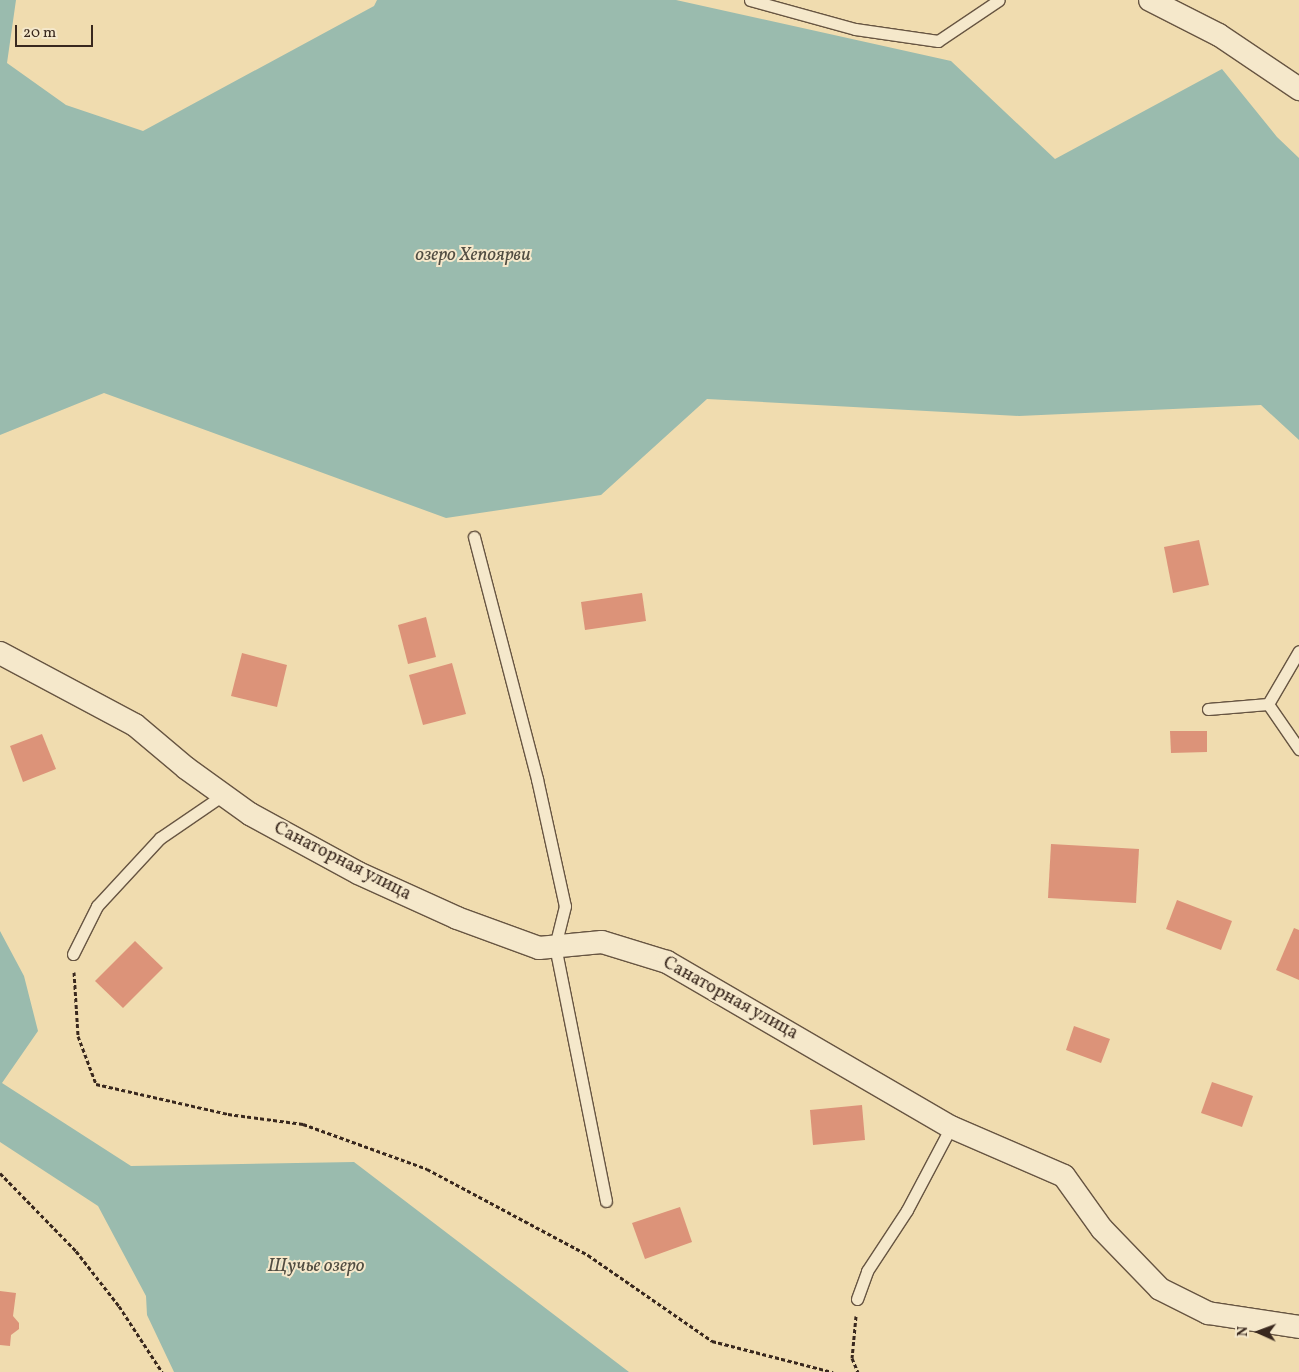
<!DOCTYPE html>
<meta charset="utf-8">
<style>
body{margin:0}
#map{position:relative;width:1299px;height:1372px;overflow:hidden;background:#f0dcaf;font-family:Vollkorn,serif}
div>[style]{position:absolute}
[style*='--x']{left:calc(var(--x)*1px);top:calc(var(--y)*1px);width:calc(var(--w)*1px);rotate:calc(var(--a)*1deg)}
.water>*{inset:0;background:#9abbae}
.building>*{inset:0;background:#dc9379}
.path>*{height:3px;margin-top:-1.5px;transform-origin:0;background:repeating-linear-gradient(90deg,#39281e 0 4px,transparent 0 6.5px)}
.roads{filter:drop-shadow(1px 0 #675542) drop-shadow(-1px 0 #675542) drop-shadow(0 1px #675542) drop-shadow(0 -1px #675542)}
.service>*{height:11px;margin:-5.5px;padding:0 5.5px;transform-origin:5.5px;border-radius:5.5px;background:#f5e8cb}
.minor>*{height:22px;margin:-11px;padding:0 11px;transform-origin:11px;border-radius:11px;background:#f5e8cb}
span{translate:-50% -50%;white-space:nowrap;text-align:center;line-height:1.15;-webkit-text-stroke:4px #f5e8cb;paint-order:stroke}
.street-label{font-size:18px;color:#39281e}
.water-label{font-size:19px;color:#514d42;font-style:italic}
.north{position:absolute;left:1234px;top:1307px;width:50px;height:50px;-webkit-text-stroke:4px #f5e8cb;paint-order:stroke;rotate:272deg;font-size:14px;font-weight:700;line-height:20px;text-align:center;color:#39281e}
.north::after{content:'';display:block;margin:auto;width:18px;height:22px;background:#39281e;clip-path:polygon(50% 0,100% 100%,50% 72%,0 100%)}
.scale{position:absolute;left:15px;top:25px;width:78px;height:22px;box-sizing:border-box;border:2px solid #39281e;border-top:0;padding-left:6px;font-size:15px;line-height:18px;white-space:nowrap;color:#39281e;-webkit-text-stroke:4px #f5e8cb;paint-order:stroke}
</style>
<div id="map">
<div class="water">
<i style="clip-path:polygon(0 0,16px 0,7px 63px,66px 105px,143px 131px,374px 6px,377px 0,676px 0,951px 61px,1055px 159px,1222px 69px,1277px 137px,1299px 158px,1299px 440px,1261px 405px,1019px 416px,707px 399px,601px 495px,446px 518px,104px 393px,0 435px)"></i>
<i style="clip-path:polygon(0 931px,24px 976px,38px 1031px,2px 1083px,131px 1166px,354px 1162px,629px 1372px,174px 1372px,147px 1315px,146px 1296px,98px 1206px,0 1142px)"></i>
</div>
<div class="building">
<i style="clip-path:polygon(1199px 540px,1209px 585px,1173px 593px,1164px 547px)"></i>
<i style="clip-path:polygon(642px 593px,646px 621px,585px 630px,581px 602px)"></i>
<i style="clip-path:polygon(426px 617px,436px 657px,408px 664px,398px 625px)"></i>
<i style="clip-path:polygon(242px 653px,287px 665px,277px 707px,231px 696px)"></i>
<i style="clip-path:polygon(452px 663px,466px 714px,423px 725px,409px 675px)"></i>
<i style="clip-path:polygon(1170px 731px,1207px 731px,1207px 752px,1171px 753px)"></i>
<i style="clip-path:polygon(42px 734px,56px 769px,23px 782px,10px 746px)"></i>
<i style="clip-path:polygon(1051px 844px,1139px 849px,1136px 903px,1048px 898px)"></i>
<i style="clip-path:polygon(1177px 900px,1232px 921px,1221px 950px,1166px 929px)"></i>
<i style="clip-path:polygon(1294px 928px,1299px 930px,1299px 980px,1276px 970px)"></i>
<i style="clip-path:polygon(135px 941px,163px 968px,123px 1008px,95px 981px)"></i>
<i style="clip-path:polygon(1074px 1026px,1110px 1039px,1101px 1063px,1066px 1050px)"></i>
<i style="clip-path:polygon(1212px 1082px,1253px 1096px,1242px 1127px,1201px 1113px)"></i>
<i style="clip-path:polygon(862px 1105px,865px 1140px,813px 1145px,810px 1110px)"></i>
<i style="clip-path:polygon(680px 1207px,692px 1242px,645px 1259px,632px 1223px)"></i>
<i style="clip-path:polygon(0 1291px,16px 1293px,13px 1316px,19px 1323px,19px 1329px,11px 1335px,10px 1346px,0 1345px)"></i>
</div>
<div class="path">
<i style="--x:74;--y:972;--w:64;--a:86.4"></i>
<i style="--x:78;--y:1036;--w:51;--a:69.4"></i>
<i style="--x:96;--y:1084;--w:135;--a:12.8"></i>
<i style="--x:228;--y:1114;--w:76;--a:7.6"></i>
<i style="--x:303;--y:1124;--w:132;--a:19.9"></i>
<i style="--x:427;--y:1169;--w:183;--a:28.1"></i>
<i style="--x:588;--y:1255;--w:151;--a:34.7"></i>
<i style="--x:712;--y:1341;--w:125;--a:14.4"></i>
<i style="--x:0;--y:1173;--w:109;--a:45.7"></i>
<i style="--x:76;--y:1251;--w:70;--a:52"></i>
<i style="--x:119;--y:1306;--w:79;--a:56.9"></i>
<i style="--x:856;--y:1316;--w:42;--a:95.4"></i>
<i style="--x:852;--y:1358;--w:15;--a:67"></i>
</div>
<div class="roads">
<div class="service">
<i style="--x:750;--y:0;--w:109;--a:15.4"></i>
<i style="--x:855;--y:29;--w:84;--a:8.2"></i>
<i style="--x:938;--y:41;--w:73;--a:-33.9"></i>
<i style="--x:474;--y:537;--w:250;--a:75.4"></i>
<i style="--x:537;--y:779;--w:130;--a:77.6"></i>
<i style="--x:565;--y:906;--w:41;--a:104"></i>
<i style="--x:555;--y:946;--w:260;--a:78.7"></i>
<i style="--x:1268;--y:704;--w:61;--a:-59.7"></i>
<i style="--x:1208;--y:709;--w:60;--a:-4.8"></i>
<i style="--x:1268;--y:704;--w:55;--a:55.4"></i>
<i style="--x:73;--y:954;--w:54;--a:-63.4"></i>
<i style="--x:97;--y:906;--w:93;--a:-47.2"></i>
<i style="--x:160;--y:838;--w:76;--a:-34.3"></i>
<i style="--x:857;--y:1299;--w:30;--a:-70"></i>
<i style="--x:867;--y:1271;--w:73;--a:-56.7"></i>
<i style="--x:907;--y:1210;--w:94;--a:-62.1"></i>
</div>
<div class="minor">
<i style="--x:1150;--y:0;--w:77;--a:26.9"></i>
<i style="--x:1219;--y:35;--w:97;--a:34"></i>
<i style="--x:0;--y:653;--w:153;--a:28.1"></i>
<i style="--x:135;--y:725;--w:67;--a:40.1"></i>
<i style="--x:186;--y:768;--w:79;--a:35.7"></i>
<i style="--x:250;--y:814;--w:123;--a:28.6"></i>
<i style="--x:358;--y:873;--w:109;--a:24.4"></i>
<i style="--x:457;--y:918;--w:87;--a:20.1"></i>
<i style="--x:539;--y:948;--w:63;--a:-5.4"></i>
<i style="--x:602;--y:942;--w:68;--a:17.1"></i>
<i style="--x:667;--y:962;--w:328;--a:30.2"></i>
<i style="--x:951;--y:1127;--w:123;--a:23.4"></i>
<i style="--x:1064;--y:1176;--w:65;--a:54.4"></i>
<i style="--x:1102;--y:1229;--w:83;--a:46"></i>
<i style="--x:1160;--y:1289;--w:54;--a:26.6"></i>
<i style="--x:1208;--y:1313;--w:92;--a:8.7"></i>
</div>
</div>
<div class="street-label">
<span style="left:342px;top:862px;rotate:27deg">Санаторная улица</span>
<span style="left:730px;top:999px;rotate:29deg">Санаторная улица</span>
</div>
<div class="water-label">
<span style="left:473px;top:256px">озеро Хепоярви</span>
<span style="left:316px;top:1267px">Щучье озеро</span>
</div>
<div class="north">N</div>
<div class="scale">20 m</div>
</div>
